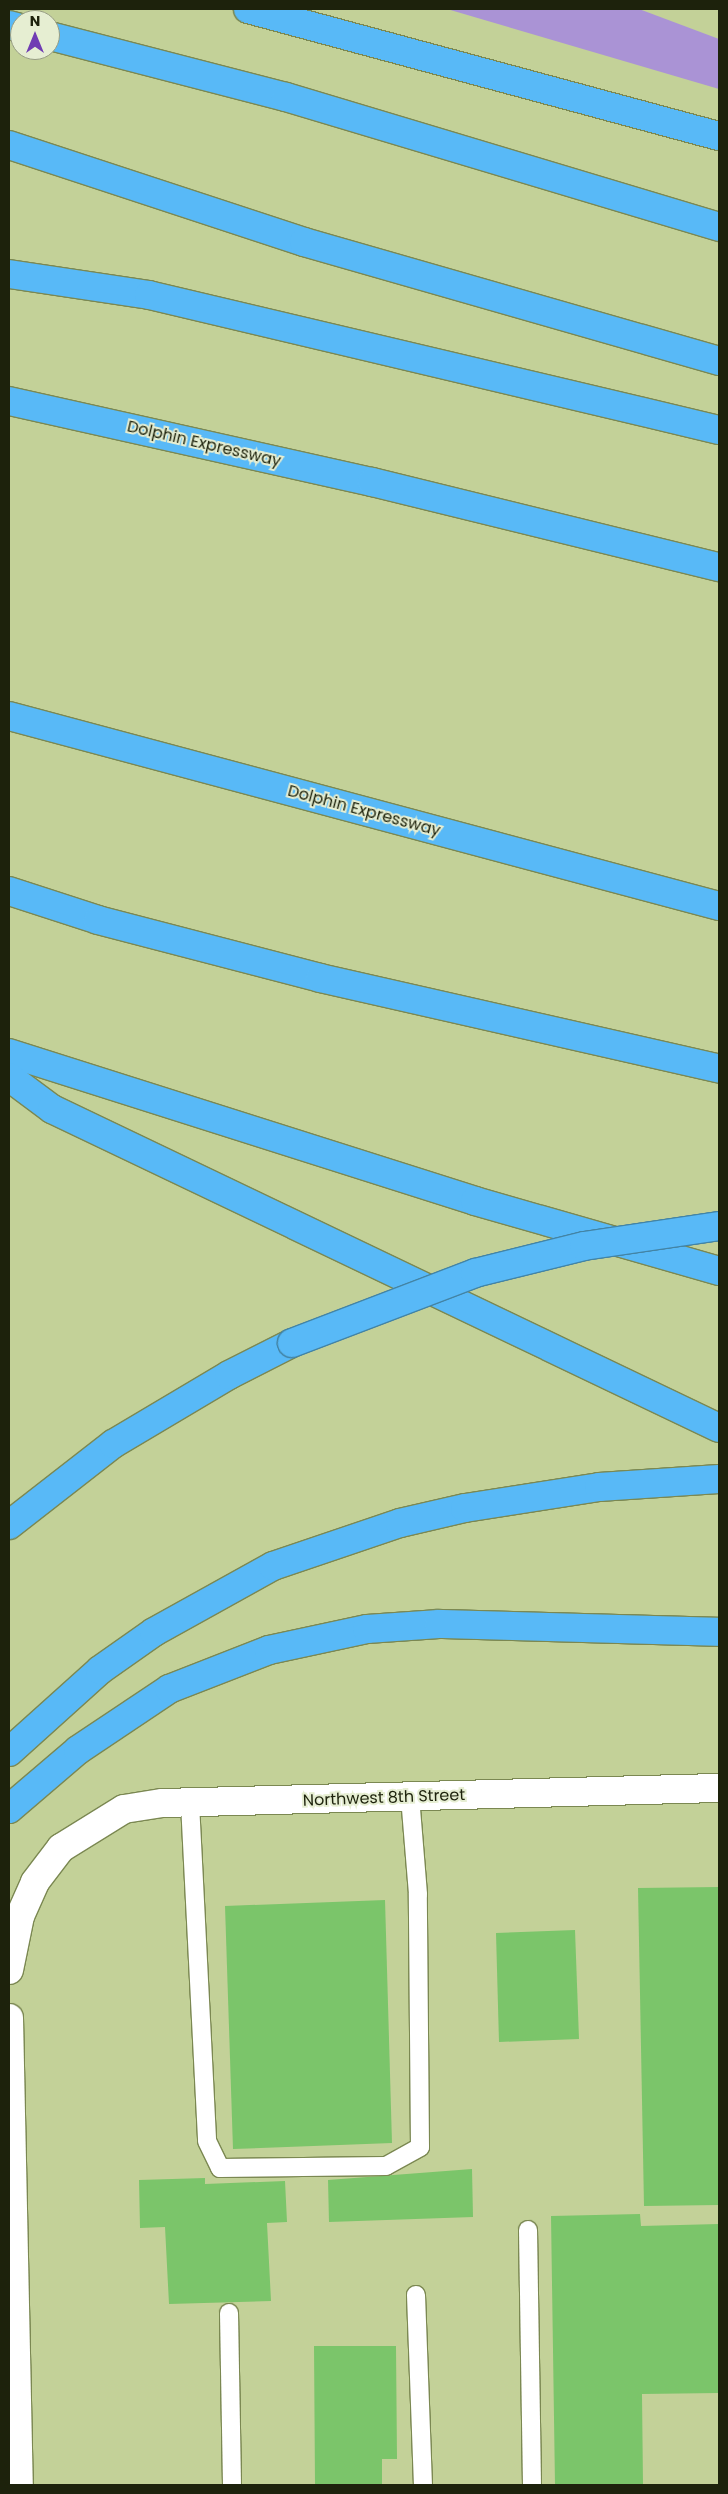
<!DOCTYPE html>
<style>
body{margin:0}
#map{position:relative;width:728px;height:2494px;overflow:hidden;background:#c3d198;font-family:Poppins,sans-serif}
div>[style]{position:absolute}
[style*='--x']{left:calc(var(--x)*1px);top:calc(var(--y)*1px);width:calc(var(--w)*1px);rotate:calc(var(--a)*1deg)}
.green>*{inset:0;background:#aa93d5}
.building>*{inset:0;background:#7bc56a}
.roads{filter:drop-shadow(1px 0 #7b8852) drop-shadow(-1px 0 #7b8852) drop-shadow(0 1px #7b8852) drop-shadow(0 -1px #7b8852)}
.lane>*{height:18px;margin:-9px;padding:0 9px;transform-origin:9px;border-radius:9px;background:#fff}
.street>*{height:28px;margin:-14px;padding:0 14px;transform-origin:14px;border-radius:14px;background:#fff}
.highway>*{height:28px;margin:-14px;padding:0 14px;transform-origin:14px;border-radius:14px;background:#58b9f7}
.bridges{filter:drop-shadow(1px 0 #4384a5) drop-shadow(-1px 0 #4384a5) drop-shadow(0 1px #4384a5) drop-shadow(0 -1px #4384a5)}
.highway-bridge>*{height:28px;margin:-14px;padding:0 14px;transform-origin:14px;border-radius:14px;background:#58b9f7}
span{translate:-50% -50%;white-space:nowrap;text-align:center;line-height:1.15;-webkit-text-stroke:4px #e6eed2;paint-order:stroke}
.street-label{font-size:16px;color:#1d220c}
.frame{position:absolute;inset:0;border:10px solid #1d220c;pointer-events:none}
.north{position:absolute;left:10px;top:10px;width:50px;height:50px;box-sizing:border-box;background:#e6eed2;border:1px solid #969c83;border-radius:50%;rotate:0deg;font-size:14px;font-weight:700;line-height:20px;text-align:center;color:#1d220c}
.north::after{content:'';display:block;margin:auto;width:18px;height:22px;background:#703cb3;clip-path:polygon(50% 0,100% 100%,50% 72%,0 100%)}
</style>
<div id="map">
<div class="green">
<i style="clip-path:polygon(447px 9px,639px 9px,719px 39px,719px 89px)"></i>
</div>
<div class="building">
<i style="clip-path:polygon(719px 1887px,719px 2205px,644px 2206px,638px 1888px)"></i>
<i style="clip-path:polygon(385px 1900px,392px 2143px,233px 2149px,225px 1906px)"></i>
<i style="clip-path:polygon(575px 1930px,579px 2039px,499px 2042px,496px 1933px)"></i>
<i style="clip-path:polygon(472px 2169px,473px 2217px,329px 2222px,328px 2180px)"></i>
<i style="clip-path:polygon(205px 2178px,205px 2184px,285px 2181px,287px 2222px,267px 2223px,271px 2301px,169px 2304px,165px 2227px,140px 2228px,139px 2180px)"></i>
<i style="clip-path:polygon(640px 2214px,641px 2226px,719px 2224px,719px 2393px,642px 2394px,643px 2485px,555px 2485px,551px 2216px)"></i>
<i style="clip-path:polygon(314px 2346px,396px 2346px,397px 2459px,382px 2459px,382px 2485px,315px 2485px)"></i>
</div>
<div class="roads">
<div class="lane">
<i style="--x:190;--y:1803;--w:338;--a:87.1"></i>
<i style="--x:207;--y:2141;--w:30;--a:64"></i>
<i style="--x:220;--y:2168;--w:166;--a:-0.7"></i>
<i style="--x:386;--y:2166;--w:39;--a:-29"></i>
<i style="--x:420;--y:2147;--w:253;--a:-90.5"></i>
<i style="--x:418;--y:1894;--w:97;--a:-94.7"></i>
<i style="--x:528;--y:2230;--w:255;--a:89.1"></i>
<i style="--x:416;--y:2295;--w:190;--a:87.9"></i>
<i style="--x:229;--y:2313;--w:172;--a:89"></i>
</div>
<div class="street">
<i style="--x:9;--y:1970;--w:55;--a:-78.5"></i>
<i style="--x:20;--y:1916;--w:37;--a:-66"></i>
<i style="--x:35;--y:1882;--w:43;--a:-52.6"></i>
<i style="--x:61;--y:1848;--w:74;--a:-31.8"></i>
<i style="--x:124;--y:1809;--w:39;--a:-9"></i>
<i style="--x:163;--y:1803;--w:556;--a:-1.55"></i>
<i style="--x:9;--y:2018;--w:467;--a:88.8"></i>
</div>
<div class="highway">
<i style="--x:248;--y:9;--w:488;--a:15.1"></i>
<i style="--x:9;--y:25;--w:11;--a:15"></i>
<i style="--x:50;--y:36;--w:244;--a:14.5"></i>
<i style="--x:286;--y:97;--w:452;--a:16.7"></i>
<i style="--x:9;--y:145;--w:311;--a:18.2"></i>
<i style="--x:304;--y:242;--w:432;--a:16"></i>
<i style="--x:9;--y:274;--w:142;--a:8.5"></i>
<i style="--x:149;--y:295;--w:586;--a:13.32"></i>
<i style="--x:9;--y:401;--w:372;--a:12.6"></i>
<i style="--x:372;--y:482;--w:357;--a:13.8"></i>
<i style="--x:9;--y:716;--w:735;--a:14.98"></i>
<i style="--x:9;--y:891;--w:94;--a:18"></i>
<i style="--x:98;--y:920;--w:229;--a:14.6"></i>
<i style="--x:320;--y:978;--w:409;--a:12.8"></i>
<i style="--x:9;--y:1053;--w:489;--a:17.6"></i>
<i style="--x:475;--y:1201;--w:254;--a:16"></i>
<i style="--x:9;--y:1077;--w:54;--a:36.7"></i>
<i style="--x:52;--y:1109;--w:739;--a:25.56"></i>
<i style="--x:9;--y:1525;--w:132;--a:-37.9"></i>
<i style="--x:113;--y:1444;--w:135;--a:-30.7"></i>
<i style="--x:229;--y:1375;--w:71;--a:-26.9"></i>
<i style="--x:9;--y:1752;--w:122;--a:-42"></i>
<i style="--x:100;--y:1670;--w:66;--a:-35.1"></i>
<i style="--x:154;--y:1632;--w:136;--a:-29"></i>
<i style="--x:273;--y:1566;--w:134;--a:-18.7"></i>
<i style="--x:400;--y:1523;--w:67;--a:-13"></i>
<i style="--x:465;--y:1508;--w:136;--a:-8.9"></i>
<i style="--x:599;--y:1487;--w:120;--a:-3.8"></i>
<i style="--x:9;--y:1809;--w:91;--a:-40.5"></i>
<i style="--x:78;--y:1750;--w:110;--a:-33.8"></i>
<i style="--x:169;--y:1689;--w:107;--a:-21.3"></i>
<i style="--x:269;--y:1650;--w:100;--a:-12.1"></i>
<i style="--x:367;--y:1629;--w:72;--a:-4"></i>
<i style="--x:439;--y:1624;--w:280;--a:1.6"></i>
</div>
</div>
<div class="bridges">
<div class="highway-bridge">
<i style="--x:292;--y:1343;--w:196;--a:-20.9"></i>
<i style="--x:475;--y:1273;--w:112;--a:-13.9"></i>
<i style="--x:584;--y:1246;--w:136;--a:-8.4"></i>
</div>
</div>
<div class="street-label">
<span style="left:204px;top:444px;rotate:13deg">Dolphin Expressway</span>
<span style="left:364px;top:811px;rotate:15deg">Dolphin Expressway</span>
<span style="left:384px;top:1798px;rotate:-2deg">Northwest 8th Street</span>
</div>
<div class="frame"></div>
<div class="north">N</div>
</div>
